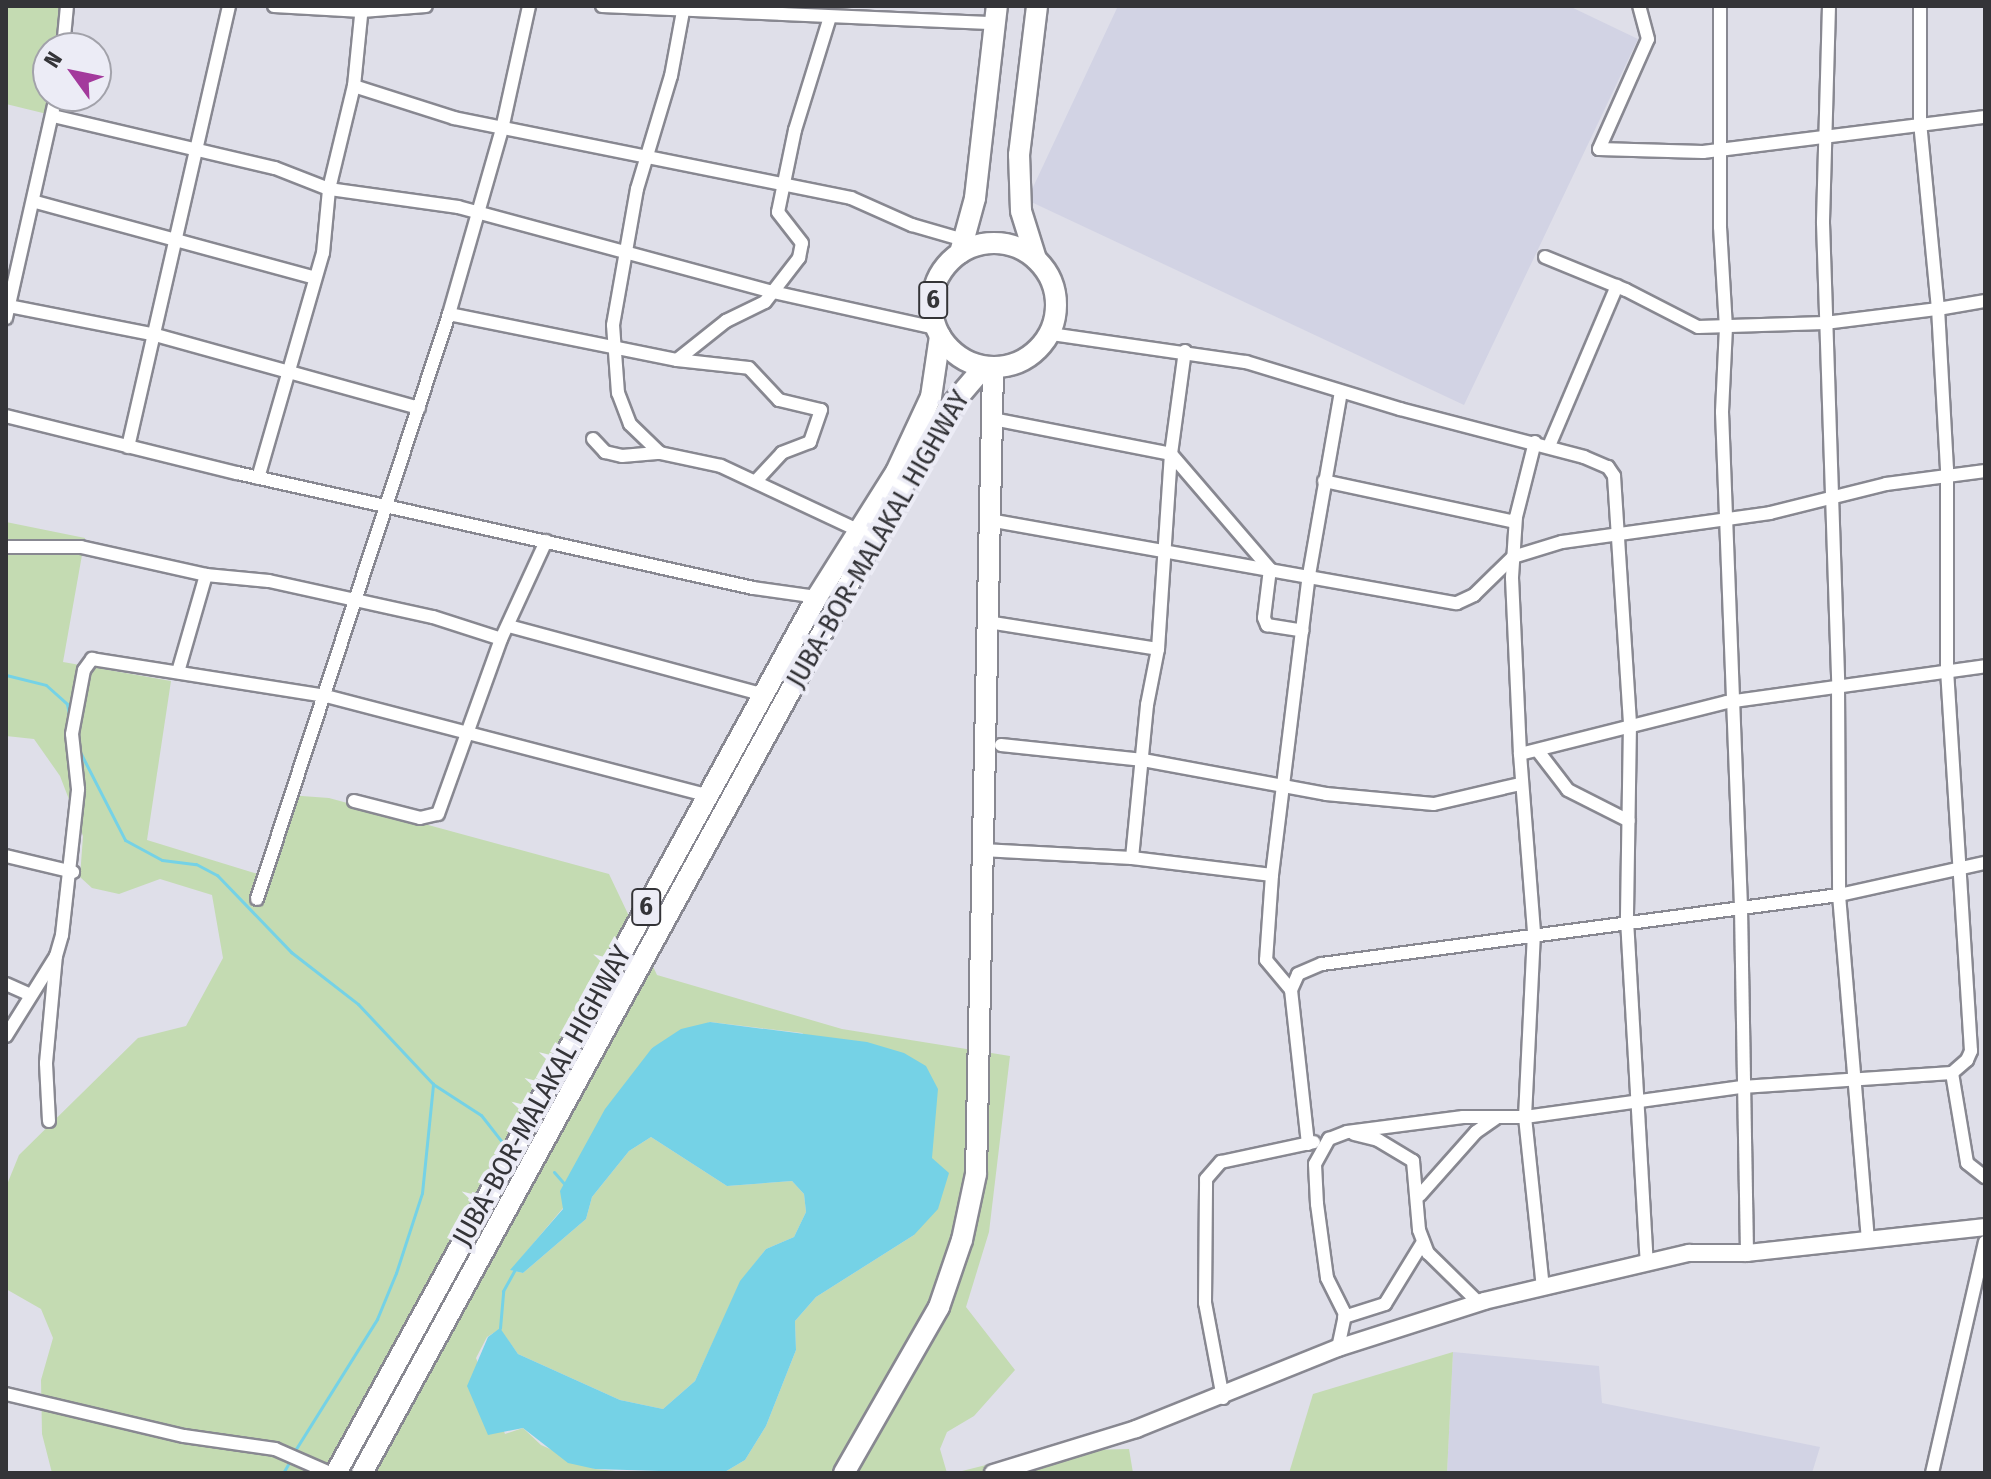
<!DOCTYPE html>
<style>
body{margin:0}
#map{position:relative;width:1991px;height:1479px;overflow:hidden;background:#dfdfe9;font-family:"Fira Sans Condensed",sans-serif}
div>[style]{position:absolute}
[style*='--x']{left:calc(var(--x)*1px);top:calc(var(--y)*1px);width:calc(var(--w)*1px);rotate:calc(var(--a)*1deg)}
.built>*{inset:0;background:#d2d3e4}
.green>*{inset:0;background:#c4dbb2}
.water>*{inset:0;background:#75d2e6}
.stream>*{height:3px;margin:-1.5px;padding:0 1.5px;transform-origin:1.5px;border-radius:1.5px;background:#75d2e6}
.roads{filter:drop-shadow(2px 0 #888891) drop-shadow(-2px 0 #888891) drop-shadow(0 2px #888891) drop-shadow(0 -2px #888891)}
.minor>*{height:12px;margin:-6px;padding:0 6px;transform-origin:6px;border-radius:6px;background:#fff}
.tertiary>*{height:16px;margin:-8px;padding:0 8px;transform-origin:8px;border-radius:8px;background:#fff}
.primary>*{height:20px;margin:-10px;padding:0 10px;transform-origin:10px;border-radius:10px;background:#fff}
.trunk>*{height:20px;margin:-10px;padding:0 10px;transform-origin:10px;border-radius:10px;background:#fff}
.trunk>.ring{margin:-10px;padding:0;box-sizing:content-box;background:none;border:20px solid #fff;border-radius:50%}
span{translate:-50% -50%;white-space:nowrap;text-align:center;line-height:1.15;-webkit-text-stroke:8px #ececf6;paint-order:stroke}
.shield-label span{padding:2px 6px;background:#ececf6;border:2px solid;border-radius:6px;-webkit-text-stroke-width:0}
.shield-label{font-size:26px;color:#343438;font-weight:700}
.street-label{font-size:28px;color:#343438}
.frame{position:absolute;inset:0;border:8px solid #343438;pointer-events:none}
.north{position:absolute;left:32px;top:32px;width:80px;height:80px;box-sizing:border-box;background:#ececf6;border:2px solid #a2a2aa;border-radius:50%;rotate:303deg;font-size:22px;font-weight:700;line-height:32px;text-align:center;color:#343438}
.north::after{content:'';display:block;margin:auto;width:28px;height:36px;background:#a33a9c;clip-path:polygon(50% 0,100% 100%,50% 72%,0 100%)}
</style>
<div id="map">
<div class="built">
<i style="clip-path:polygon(1118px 6px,1569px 6px,1638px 39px,1464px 405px,1027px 200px)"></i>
<i style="clip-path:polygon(1453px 1352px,1599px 1366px,1602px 1403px,1820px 1447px,1812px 1473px,1447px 1473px)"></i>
</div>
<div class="green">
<i style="clip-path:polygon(6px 6px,63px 6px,57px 48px,48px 48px,47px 114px,6px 104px)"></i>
<i style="clip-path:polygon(6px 522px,85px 538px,63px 662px,171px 681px,147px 840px,271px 878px,288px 795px,329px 798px,609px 874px,657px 975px,842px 1029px,1010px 1056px,989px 1232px,966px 1307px,1015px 1370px,974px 1416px,947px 1432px,940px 1449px,947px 1473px,723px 1473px,745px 1460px,766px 1426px,796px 1350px,795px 1321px,816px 1297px,914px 1235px,933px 1128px,802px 1033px,710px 1022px,652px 1048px,563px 1208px,511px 1270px,523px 1273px,586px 1219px,592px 1197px,629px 1151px,651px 1137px,727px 1186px,792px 1181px,804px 1194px,806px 1212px,794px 1237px,766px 1249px,741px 1281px,695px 1381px,663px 1409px,620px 1400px,518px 1354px,500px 1329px,487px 1337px,476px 1358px,505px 1434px,523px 1428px,541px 1445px,595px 1469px,637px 1473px,52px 1473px,42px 1434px,41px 1380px,53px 1338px,41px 1309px,6px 1289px,6px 1187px,19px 1155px,138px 1038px,186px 1026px,223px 958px,212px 895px,160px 879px,119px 894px,92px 888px,80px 877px,83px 836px,60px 776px,34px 739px,6px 736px)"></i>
<i style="clip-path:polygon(1453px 1352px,1447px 1473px,1289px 1473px,1313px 1394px)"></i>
<i style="clip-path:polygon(1129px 1449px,1133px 1473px,954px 1473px,1042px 1451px)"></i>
</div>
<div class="water">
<i style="clip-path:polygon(710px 1022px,867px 1042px,904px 1053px,926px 1066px,938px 1089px,932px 1158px,949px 1173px,938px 1209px,914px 1235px,816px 1297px,795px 1321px,796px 1350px,766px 1426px,745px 1460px,723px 1473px,595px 1469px,568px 1463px,523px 1428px,488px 1435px,467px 1386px,488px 1337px,500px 1328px,518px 1354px,620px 1400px,663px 1409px,695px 1381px,740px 1281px,766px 1249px,794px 1237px,806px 1212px,804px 1194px,792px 1181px,727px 1186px,651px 1137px,629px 1151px,592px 1197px,586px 1219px,523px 1273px,510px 1270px,563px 1209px,560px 1191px,605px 1109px,652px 1048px,681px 1029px)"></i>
</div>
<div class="stream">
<i style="--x:6;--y:675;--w:41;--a:14"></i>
<i style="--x:46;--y:685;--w:28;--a:42"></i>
<i style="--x:67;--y:704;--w:16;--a:79"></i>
<i style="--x:79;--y:750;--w:101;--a:62.9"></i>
<i style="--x:125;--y:840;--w:42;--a:28.4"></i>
<i style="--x:162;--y:860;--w:34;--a:7"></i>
<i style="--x:196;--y:864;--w:24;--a:28"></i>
<i style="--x:217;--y:875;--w:107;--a:46.1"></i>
<i style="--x:291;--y:952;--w:85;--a:37.8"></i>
<i style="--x:358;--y:1004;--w:110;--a:46.8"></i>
<i style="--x:433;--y:1084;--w:57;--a:32.9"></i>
<i style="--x:481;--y:1115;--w:36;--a:52"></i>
<i style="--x:554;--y:1172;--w:18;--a:49"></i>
<i style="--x:500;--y:1328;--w:37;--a:-85"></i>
<i style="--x:503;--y:1291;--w:26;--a:-61"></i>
<i style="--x:294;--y:1452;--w:157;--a:-58"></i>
<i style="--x:377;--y:1319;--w:50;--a:-67.6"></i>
<i style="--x:396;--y:1273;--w:84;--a:-72"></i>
<i style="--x:422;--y:1193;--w:110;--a:-84.2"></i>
<i style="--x:283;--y:1473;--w:16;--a:-60"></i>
</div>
<div class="roads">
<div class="minor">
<i style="--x:274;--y:6;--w:88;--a:3.3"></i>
<i style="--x:362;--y:11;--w:64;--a:-4.5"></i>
<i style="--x:602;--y:6;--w:393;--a:2.5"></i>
<i style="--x:1720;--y:6;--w:221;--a:90"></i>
<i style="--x:1720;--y:227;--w:100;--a:86.6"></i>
<i style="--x:1726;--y:327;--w:85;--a:92.7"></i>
<i style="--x:1722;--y:412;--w:496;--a:87.8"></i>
<i style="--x:1741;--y:908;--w:345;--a:89"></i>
<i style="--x:1829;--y:6;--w:217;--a:91.6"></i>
<i style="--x:1823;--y:223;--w:463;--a:88.1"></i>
<i style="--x:1838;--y:686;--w:209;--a:89.7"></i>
<i style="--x:1839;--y:895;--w:344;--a:85.2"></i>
<i style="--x:63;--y:48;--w:42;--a:-84.6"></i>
<i style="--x:354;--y:86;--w:105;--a:17.7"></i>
<i style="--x:454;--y:118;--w:405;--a:11.4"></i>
<i style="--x:851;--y:198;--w:67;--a:23.9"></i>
<i style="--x:912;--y:225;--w:54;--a:16.1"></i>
<i style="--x:53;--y:116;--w:228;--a:13.2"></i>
<i style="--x:275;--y:168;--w:58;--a:21.3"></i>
<i style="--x:329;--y:189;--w:130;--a:7.9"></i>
<i style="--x:458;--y:207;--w:326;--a:15.1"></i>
<i style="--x:773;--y:292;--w:167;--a:12.5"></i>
<i style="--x:1599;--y:149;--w:104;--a:1.7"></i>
<i style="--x:1703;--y:152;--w:284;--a:-7.1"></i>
<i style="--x:1599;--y:149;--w:120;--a:-66"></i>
<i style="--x:1648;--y:39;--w:34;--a:-105"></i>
<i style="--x:36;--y:202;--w:289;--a:15.2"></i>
<i style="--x:1545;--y:257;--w:87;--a:22.2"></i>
<i style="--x:1626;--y:290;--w:81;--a:27.2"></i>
<i style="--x:1698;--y:327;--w:127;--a:-1.8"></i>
<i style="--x:1825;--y:323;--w:114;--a:-7.1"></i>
<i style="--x:1938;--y:309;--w:187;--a:-95.5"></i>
<i style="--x:1920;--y:123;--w:117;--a:-90"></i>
<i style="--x:9;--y:306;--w:146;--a:11.1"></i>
<i style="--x:152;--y:334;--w:277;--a:15.5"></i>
<i style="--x:449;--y:314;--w:233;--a:11.4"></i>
<i style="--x:677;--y:360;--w:63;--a:-38.5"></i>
<i style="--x:726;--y:321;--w:43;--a:-26"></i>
<i style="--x:765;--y:302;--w:56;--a:-52.3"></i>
<i style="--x:799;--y:258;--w:15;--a:-79"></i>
<i style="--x:802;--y:243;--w:39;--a:-128"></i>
<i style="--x:778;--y:212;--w:84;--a:-78.3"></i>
<i style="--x:795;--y:130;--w:118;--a:-72.8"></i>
<i style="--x:6;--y:318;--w:228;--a:-77.3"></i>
<i style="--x:1051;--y:334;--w:197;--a:8.2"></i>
<i style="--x:1246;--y:362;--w:161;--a:17"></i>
<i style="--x:1400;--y:409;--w:190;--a:14.6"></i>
<i style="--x:1584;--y:457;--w:26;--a:23"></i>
<i style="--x:1608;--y:467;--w:11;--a:56"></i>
<i style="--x:1614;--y:476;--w:248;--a:86.3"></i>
<i style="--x:1630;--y:723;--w:197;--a:90.9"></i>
<i style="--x:1627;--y:920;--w:344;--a:86.7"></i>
<i style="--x:677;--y:360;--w:72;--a:6.3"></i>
<i style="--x:749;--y:368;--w:44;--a:46.8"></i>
<i style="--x:779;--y:400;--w:43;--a:13.4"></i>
<i style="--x:821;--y:410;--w:34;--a:109"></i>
<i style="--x:810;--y:442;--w:30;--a:159"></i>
<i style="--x:782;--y:453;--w:37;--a:133"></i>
<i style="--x:6;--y:416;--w:238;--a:13.9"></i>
<i style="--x:237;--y:473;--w:529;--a:12.56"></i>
<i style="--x:753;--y:588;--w:65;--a:8"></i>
<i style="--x:993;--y:419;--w:181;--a:11.1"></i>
<i style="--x:1171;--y:454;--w:152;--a:49.3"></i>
<i style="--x:1270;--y:569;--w:49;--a:97"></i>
<i style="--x:1264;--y:618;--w:8;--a:67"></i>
<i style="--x:1267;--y:625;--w:36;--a:9"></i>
<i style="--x:593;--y:439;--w:18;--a:47"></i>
<i style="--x:605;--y:452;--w:17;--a:13"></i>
<i style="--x:622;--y:456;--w:38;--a:-5"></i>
<i style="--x:660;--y:453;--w:62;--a:12"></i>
<i style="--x:721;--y:466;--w:153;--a:25.1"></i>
<i style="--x:1535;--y:442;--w:77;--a:104.2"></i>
<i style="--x:1516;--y:517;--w:61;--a:93.8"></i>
<i style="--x:1512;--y:578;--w:176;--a:87.4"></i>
<i style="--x:1520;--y:754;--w:213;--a:-14.1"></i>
<i style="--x:1727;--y:702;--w:260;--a:-7.9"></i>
<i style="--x:1549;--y:446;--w:174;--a:-67"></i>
<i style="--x:128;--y:447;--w:452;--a:-77.1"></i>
<i style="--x:660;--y:453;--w:42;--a:-136"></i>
<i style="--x:630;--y:424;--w:33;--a:-111"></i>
<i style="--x:618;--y:393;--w:68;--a:-94.2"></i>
<i style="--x:613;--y:325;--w:138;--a:-80"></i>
<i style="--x:637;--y:189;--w:118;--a:-73.3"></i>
<i style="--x:671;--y:76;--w:66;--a:-79.5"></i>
<i style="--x:258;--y:478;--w:234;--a:-73.9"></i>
<i style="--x:323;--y:253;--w:64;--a:-84.6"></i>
<i style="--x:329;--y:189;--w:106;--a:-76.4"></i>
<i style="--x:354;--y:86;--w:80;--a:-84.3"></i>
<i style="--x:1324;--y:481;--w:195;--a:12.1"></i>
<i style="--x:989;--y:520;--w:475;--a:10.1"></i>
<i style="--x:1457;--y:603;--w:19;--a:-25"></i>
<i style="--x:1474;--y:595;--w:54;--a:-44.3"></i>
<i style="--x:1513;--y:557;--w:51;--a:-17"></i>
<i style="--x:1562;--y:542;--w:210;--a:-7.9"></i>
<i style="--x:1770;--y:513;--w:120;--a:-14"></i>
<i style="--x:1886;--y:484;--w:100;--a:-7.5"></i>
<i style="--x:6;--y:547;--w:75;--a:0"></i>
<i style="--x:81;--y:547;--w:128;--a:12.6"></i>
<i style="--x:206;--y:575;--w:63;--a:5.4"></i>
<i style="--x:269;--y:581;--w:168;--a:12.4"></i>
<i style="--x:433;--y:617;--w:71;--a:17.9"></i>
<i style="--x:988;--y:622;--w:172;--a:9"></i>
<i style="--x:509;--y:626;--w:265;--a:15.1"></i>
<i style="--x:178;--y:672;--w:101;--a:-73.9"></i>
<i style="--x:1001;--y:745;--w:143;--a:6"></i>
<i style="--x:1143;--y:760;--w:186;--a:10.5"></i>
<i style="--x:1326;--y:794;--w:108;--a:5.3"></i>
<i style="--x:1434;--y:804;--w:88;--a:-13.1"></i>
<i style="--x:1538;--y:751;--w:49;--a:52.4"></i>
<i style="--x:1568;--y:790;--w:68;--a:26.9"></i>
<i style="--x:1520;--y:754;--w:180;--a:85.5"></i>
<i style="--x:1534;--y:933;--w:184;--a:92.8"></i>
<i style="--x:1525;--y:1117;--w:171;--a:84"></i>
<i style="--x:354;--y:801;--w:68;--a:14.4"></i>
<i style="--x:420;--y:818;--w:18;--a:-13"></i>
<i style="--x:438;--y:814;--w:186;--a:-70.2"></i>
<i style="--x:501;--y:639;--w:108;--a:-65.3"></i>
<i style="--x:982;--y:850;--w:150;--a:3.1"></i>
<i style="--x:1132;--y:858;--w:141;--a:6.9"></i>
<i style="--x:1272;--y:875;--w:302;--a:-83"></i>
<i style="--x:1309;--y:575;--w:186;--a:-80.1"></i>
<i style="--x:6;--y:856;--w:69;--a:13.4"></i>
<i style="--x:1132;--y:858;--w:154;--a:-84.4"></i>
<i style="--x:1147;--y:705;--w:57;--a:-78.9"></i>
<i style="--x:1158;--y:649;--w:195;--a:-86.2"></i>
<i style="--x:1171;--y:454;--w:104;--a:-82.3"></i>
<i style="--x:1272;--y:875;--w:85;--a:94"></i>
<i style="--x:1266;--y:960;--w:39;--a:50"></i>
<i style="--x:257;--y:899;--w:616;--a:-71.83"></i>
<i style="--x:449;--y:314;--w:192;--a:-74"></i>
<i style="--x:502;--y:129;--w:126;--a:-77.6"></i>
<i style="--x:6;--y:984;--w:27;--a:24"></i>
<i style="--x:6;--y:1036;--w:94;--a:-58"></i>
<i style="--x:56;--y:956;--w:22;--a:-74"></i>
<i style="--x:62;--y:935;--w:147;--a:-83.7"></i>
<i style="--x:78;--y:789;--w:55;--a:-96.2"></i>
<i style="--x:72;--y:734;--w:65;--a:-79.4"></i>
<i style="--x:84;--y:670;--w:14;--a:-54"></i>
<i style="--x:92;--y:659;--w:237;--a:9"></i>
<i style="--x:326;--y:696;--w:396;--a:14.6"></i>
<i style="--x:1952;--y:1073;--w:91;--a:80.5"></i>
<i style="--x:1967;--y:1163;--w:23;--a:38"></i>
<i style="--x:49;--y:1121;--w:58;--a:-93"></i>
<i style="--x:46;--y:1063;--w:107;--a:-84.7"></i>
<i style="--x:1354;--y:1134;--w:25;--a:14"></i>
<i style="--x:1378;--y:1140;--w:41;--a:31"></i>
<i style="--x:1413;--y:1161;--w:69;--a:85"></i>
<i style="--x:1419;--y:1230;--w:25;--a:69"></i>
<i style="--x:1428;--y:1253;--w:71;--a:44.4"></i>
<i style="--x:1308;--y:1144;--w:155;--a:-96.3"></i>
<i style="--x:1291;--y:990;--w:17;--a:-66"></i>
<i style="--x:1298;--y:974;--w:26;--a:-23"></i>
<i style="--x:1322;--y:964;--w:522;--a:-7.6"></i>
<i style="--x:1839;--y:895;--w:149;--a:-12.4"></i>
<i style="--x:1420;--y:1195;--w:84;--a:-48.4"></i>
<i style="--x:1476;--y:1132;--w:24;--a:-35"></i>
<i style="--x:1344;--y:1317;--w:43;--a:-17.6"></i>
<i style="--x:1385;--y:1304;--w:73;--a:-58.5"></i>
<i style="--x:1338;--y:1348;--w:35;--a:-78"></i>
<i style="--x:1345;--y:1314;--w:40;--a:-116.6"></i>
<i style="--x:1327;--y:1278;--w:75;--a:-97.7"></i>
<i style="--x:1317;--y:1204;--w:40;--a:-92.9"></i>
<i style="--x:1315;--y:1164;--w:29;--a:-61"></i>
<i style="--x:1329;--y:1139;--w:19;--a:-21"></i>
<i style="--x:1347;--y:1132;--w:117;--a:-7.4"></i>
<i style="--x:1463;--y:1117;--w:62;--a:0"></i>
<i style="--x:1525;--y:1117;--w:219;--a:-7.9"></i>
<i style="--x:1742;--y:1087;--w:210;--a:-3.8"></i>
<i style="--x:1952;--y:1073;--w:20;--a:-41"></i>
<i style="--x:1967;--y:1060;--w:10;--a:-66"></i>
<i style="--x:1971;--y:1051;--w:381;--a:-93.6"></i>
<i style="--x:1947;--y:671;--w:202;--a:-90"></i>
<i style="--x:1947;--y:469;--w:160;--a:-93.2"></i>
<i style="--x:1938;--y:309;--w:48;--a:-9.7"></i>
<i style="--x:6;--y:1394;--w:183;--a:13.3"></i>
<i style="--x:184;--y:1436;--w:92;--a:8.1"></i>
<i style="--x:275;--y:1449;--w:60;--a:23.6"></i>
<i style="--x:1223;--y:1398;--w:97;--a:-100.7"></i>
<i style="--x:1205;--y:1303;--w:124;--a:-89.5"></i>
<i style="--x:1206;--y:1179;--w:23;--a:-49"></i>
<i style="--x:1221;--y:1162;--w:95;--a:-12.1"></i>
<i style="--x:1932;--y:1473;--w:237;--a:-77.1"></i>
</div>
<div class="tertiary">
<i style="--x:993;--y:1473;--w:150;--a:-17.1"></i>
<i style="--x:1136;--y:1429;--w:218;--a:-21.9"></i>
<i style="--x:1338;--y:1348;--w:153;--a:-17.8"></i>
<i style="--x:1484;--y:1301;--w:211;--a:-13.2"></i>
<i style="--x:1689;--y:1253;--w:58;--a:0"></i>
<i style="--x:1747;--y:1253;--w:239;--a:-6.2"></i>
</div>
<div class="primary">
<i style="--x:844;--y:1473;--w:191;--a:-60.2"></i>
<i style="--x:939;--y:1307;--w:71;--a:-71.1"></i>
<i style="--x:962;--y:1240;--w:67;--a:-78"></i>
<i style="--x:976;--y:1174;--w:806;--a:-88.79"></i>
</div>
<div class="trunk">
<i class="ring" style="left:932px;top:243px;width:104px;height:104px"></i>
<i style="--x:960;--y:253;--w:57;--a:-74.7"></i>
<i style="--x:975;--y:198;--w:193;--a:-83.5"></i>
<i style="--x:1036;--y:259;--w:50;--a:-107.4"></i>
<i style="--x:1021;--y:211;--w:56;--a:-92"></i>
<i style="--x:1019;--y:155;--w:150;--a:-83.1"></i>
<i style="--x:336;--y:1473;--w:999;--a:-61.23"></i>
<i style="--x:817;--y:597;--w:148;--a:-57.7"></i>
<i style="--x:896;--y:472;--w:83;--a:-65"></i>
<i style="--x:931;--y:397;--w:62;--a:-81.6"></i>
<i style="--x:362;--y:1473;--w:1122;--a:-61.29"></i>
<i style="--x:901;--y:489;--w:93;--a:-59.6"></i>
<i style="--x:948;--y:409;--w:55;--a:-49.4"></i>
</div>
</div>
<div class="shield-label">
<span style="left:933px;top:300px">6</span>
<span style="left:646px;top:907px">6</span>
</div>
<div class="street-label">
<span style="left:878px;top:539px;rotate:-60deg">JUBA-BOR-MALAKAL HIGHWAY</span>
<span style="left:542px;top:1096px;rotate:-61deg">JUBA-BOR-MALAKAL HIGHWAY</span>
</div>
<div class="frame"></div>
<div class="north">N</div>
</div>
